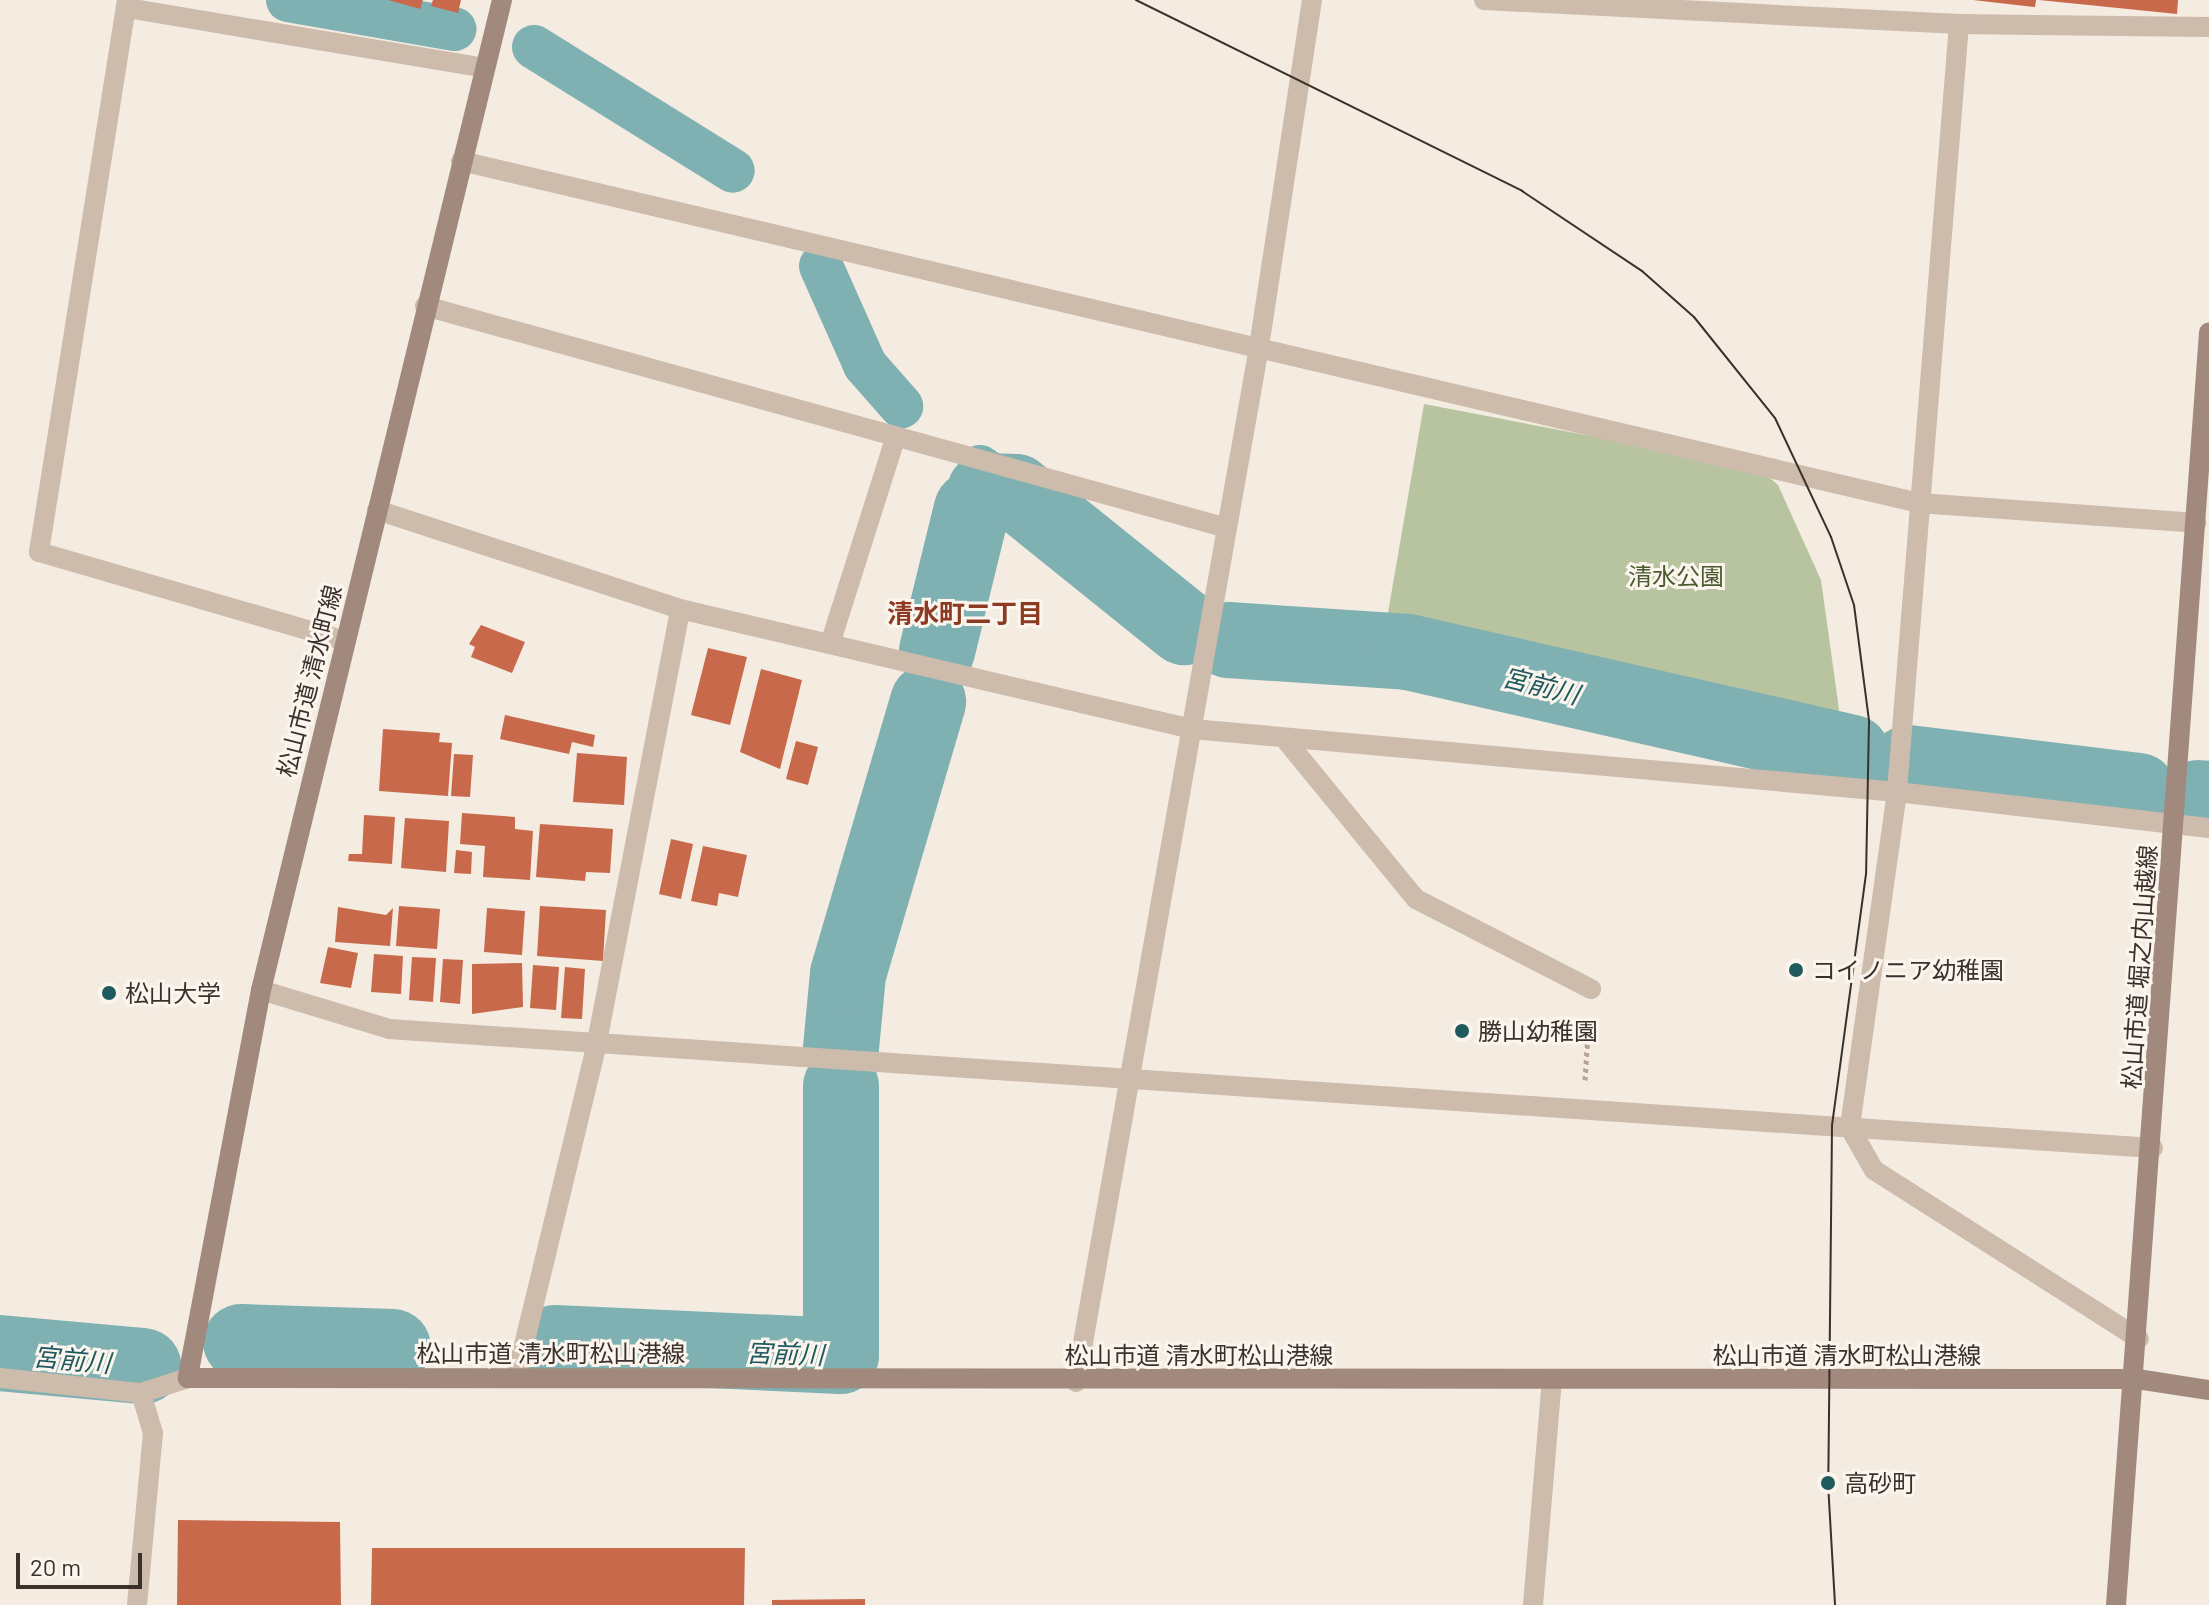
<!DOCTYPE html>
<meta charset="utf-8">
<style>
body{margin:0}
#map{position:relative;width:2209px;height:1605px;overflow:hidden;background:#f4ebe1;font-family:Barlow,"Noto Sans JP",sans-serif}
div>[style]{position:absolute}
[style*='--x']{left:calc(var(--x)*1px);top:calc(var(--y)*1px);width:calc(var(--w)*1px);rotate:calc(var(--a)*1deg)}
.green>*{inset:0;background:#b8c4a0}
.canal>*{height:44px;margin:-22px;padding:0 22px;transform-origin:22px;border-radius:22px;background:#7fb0b2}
.river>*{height:76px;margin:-38px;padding:0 38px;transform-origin:38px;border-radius:38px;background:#7fb0b2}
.building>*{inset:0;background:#c8694b}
.path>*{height:5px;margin-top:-2.5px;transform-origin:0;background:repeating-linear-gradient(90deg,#b9a596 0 4px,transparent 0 8px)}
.street>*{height:20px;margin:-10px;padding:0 10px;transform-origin:10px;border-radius:10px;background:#cdbbac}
.secondary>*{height:20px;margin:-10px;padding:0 10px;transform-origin:10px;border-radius:10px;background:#a18a7d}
.tram>*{height:2px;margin:-1px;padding:0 1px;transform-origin:1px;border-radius:1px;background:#3b302b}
.dots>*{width:22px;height:22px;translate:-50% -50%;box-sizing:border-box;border:4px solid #fbf5ee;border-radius:50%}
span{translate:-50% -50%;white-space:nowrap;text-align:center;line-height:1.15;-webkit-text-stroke:6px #fbf5ee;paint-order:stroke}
.park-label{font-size:24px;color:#4a5a2e}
.street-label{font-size:24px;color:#3b302b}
.poi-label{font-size:24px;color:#3b302b}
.left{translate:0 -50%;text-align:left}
.neighbourhood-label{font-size:26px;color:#8c3b22;font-weight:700}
.water-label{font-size:26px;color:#1f5a5e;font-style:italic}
.scale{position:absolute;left:16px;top:1553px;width:126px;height:36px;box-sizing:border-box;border:4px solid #3b302b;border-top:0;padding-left:10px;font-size:24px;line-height:28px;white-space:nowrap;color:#3b302b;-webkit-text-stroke:6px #fbf5ee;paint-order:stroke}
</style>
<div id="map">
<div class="green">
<i style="clip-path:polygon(1424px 404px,1758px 468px,1778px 485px,1821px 580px,1843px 738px,1384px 636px)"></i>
</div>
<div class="canal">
<i style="--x:288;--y:0;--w:169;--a:9.9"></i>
<i style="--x:534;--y:47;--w:234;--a:31.9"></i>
<i style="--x:821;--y:266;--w:108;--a:66"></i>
<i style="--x:865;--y:365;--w:55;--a:48.7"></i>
<i style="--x:980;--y:467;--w:44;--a:34.8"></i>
</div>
<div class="river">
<i style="--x:985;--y:491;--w:31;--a:2"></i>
<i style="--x:1016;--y:492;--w:216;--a:38.8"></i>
<i style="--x:1228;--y:640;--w:180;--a:3.8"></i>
<i style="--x:1408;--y:652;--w:455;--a:12.8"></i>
<i style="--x:937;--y:651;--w:146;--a:-76.2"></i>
<i style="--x:1908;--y:763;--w:232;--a:6.9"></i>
<i style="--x:2198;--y:798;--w:11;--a:5"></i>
<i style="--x:841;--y:1048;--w:74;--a:-84.6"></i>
<i style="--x:848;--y:974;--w:284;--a:-73.6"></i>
<i style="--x:241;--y:1342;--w:152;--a:1.9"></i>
<i style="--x:555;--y:1343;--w:286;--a:2.6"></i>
<i style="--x:841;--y:1356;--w:270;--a:-90"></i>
<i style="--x:0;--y:1353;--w:144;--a:5.2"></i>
</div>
<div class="building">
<i style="clip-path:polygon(388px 0,423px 0,420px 9px)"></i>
<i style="clip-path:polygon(433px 0,461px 0,458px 13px,431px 6px)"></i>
<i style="clip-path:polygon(1973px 0,2036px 0,2035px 7px)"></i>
<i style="clip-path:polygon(2039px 0,2178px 0,2177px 14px)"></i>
<i style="clip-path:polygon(481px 625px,525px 642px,512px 673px,471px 657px,475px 647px,469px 644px)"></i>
<i style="clip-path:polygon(708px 648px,747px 657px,730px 725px,691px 715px)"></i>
<i style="clip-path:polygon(761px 669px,802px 680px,780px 769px,740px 752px)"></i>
<i style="clip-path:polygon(505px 715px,595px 735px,593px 747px,572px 742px,569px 754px,500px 739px)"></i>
<i style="clip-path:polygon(383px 729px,440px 733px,439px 742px,452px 743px,448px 796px,379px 791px)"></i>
<i style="clip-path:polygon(796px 741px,818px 747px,808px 785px,786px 779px)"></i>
<i style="clip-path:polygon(577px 753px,627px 757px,624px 805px,573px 802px)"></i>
<i style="clip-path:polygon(454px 754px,473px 755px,470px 797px,451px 796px)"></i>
<i style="clip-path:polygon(462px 813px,515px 817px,515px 829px,533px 831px,530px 880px,483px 877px,485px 846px,460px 844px)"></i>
<i style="clip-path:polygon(364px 815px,395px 817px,392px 864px,348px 861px,349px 854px,362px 854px)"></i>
<i style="clip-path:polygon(405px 818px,449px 821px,446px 872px,401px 868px)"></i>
<i style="clip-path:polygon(540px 824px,613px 829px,610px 873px,586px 872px,585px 881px,536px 877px)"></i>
<i style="clip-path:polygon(671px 839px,693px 844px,681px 899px,659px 894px)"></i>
<i style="clip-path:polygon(703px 846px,747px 855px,738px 897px,719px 893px,717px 906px,691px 901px)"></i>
<i style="clip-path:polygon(456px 850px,472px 852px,471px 874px,454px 873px)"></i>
<i style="clip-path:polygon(399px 906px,440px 909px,437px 949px,396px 946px)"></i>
<i style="clip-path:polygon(540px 906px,606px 910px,603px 961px,537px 956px)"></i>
<i style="clip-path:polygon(338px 907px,386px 915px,393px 908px,390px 946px,335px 942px)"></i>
<i style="clip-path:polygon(487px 908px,525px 911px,522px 955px,484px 952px)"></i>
<i style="clip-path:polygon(328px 947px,358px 953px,351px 988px,320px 983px)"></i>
<i style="clip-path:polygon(374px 954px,403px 956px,401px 994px,371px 992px)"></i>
<i style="clip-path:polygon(412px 957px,436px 958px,433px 1002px,409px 1000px)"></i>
<i style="clip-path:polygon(443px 959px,463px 960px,460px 1004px,440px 1002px)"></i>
<i style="clip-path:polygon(522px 963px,523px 1007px,472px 1014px,472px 964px)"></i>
<i style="clip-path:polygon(533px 965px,559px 967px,556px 1010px,530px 1008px)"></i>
<i style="clip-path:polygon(565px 967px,585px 969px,582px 1019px,561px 1018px)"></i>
<i style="clip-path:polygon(178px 1520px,340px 1522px,341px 1605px,177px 1605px)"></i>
<i style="clip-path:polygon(372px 1548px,745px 1548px,744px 1605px,371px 1605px)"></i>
<i style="clip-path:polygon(865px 1599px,865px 1605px,772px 1605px,772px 1600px)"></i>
</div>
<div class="path">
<i style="--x:1585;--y:1080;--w:62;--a:-86.3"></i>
</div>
<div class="street">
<i style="--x:127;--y:0;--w:559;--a:99.06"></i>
<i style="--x:39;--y:552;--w:319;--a:16.2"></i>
<i style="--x:1484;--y:0;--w:476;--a:2.9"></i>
<i style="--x:1959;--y:24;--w:250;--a:0.7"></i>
<i style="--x:127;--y:8;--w:362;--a:9.5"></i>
<i style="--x:1959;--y:24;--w:770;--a:94.62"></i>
<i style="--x:1897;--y:792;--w:339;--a:98"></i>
<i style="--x:1850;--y:1128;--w:48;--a:60.3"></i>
<i style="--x:1874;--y:1170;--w:314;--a:32.5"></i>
<i style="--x:461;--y:161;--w:1498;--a:13.2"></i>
<i style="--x:1919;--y:503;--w:278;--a:4.1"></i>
<i style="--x:425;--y:306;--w:832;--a:15.47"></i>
<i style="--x:377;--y:510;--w:319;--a:18.1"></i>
<i style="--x:680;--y:609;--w:526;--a:13.19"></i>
<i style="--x:1192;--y:729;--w:708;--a:5.11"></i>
<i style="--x:1897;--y:792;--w:314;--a:6.6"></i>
<i style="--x:830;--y:644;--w:218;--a:-72.4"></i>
<i style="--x:1284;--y:738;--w:208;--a:50.7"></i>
<i style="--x:1416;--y:899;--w:197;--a:27.2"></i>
<i style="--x:261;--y:990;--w:134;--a:16.9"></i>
<i style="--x:389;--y:1029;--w:1768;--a:3.86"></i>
<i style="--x:0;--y:1378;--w:142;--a:6.1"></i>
<i style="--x:141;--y:1393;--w:49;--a:-17.7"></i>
<i style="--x:516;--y:1378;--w:346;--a:-76.4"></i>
<i style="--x:597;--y:1042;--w:441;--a:-79.1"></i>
<i style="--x:1076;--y:1382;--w:1045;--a:-79.97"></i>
<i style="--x:1258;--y:353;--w:357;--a:-81.3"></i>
<i style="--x:137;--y:1605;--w:173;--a:-84.7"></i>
<i style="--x:153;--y:1433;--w:42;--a:-106.7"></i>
<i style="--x:1533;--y:1605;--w:227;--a:-85.2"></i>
</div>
<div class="secondary">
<i style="--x:502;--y:0;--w:1019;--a:103.68"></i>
<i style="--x:261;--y:990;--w:395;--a:100.7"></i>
<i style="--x:188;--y:1378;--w:1949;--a:0.03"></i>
<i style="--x:2137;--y:1379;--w:73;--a:8.7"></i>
<i style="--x:2116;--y:1605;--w:1276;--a:-85.82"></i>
</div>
<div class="tram">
<i style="--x:1136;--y:0;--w:431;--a:26.3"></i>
<i style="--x:1522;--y:191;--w:144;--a:33.7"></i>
<i style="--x:1642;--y:271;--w:69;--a:41.5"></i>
<i style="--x:1694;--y:317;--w:129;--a:51.3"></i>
<i style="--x:1775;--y:418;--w:132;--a:64.8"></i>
<i style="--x:1831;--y:537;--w:72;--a:71.3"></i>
<i style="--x:1854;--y:605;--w:117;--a:82.6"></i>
<i style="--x:1869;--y:721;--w:153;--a:91.1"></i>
<i style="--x:1866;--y:874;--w:255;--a:97.7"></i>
<i style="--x:1832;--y:1127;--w:356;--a:90.6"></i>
<i style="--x:1828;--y:1483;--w:122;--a:86.7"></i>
</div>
<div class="dots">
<i style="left:1796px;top:970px;background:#1f5a5e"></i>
<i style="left:109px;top:993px;background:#1f5a5e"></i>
<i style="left:1462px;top:1031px;background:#1f5a5e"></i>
<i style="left:1828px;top:1483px;background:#1f5a5e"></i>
</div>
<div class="park-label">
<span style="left:1676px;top:576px">清水公園</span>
</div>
<div class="street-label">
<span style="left:309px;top:681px;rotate:-76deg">松山市道 清水町線</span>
<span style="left:2139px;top:967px;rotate:-86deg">松山市道 堀之内山越線</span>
<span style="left:551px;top:1353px">松山市道 清水町松山港線</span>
<span style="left:1199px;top:1355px">松山市道 清水町松山港線</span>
<span style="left:1847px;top:1355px">松山市道 清水町松山港線</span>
</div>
<div class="poi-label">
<span class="left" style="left:1812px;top:970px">コイノニア幼稚園</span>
<span class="left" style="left:125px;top:993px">松山大学</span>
<span class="left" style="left:1478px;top:1031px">勝山幼稚園</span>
<span class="left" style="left:1844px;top:1483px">高砂町</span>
</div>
<div class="neighbourhood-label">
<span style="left:965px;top:613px">清水町二丁目</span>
</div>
<div class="water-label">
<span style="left:1541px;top:685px;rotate:14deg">宮前川</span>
<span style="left:785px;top:1353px;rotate:2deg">宮前川</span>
<span style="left:72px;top:1359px;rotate:5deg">宮前川</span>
</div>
<div class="scale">20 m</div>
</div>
